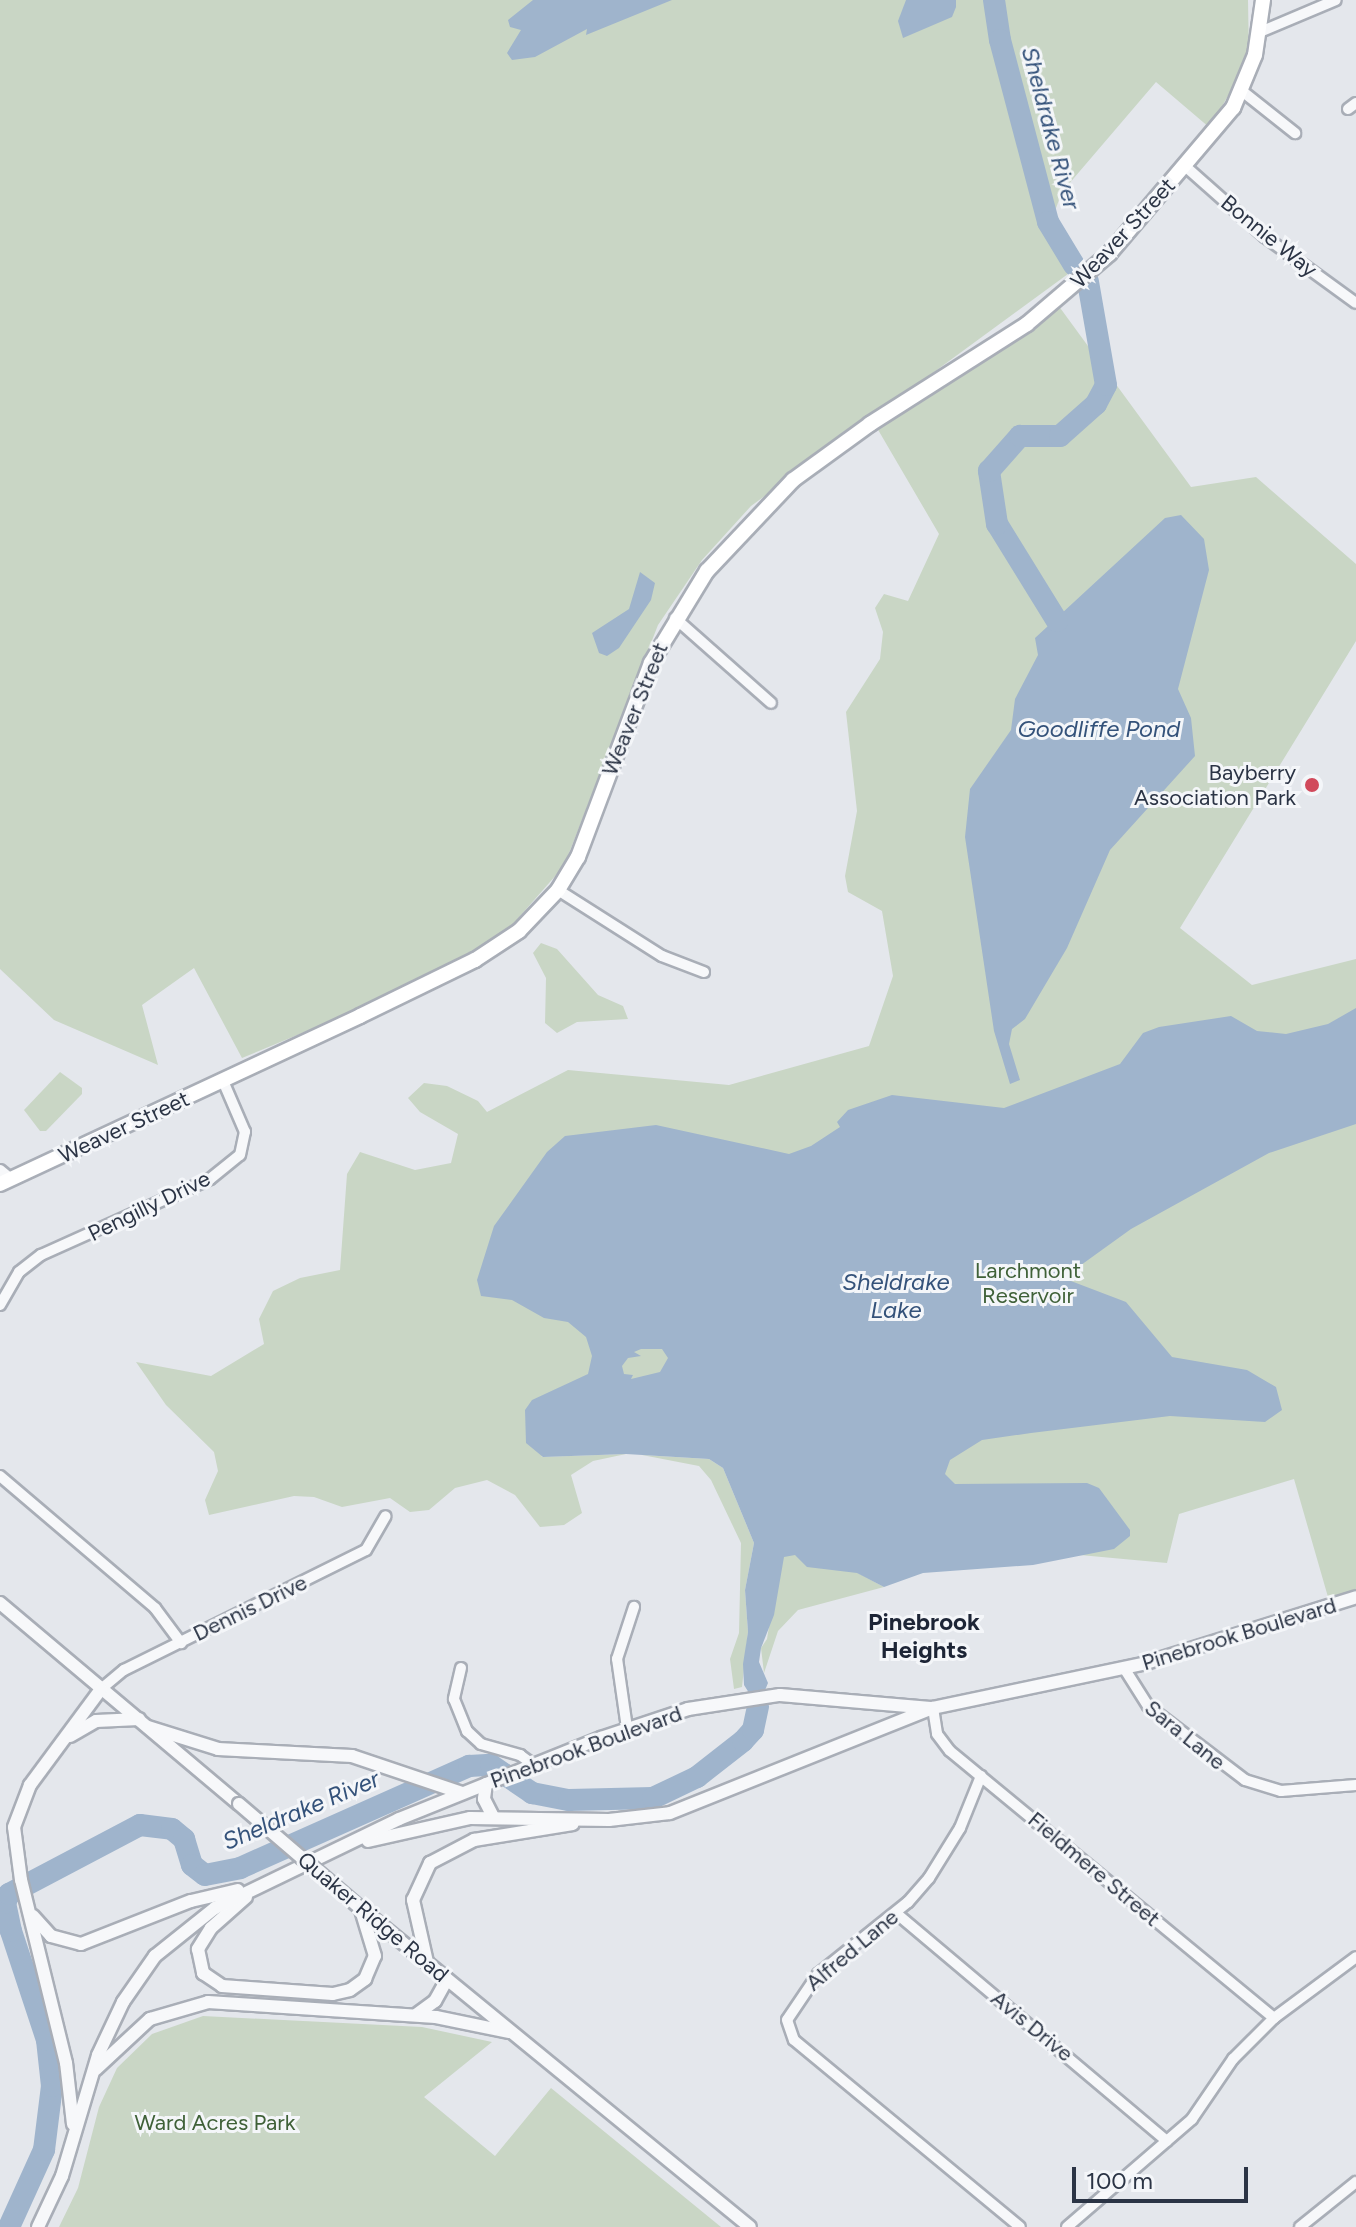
<!DOCTYPE html>
<style>
body{margin:0}
#map{position:relative;width:1356px;height:2227px;overflow:hidden;background:#e4e7ec;font-family:Figtree,sans-serif}
div>[style]{position:absolute}
[style*='--x']{left:calc(var(--x)*1px);top:calc(var(--y)*1px);width:calc(var(--w)*1px);rotate:calc(var(--a)*1deg)}
.green>*{inset:0;background:#c9d6c5}
.water>*{inset:0;background:#9fb4cc}
.river>*{height:22px;margin:-11px;padding:0 11px;transform-origin:11px;border-radius:11px;background:#9fb4cc}
.roads{filter:drop-shadow(2px 0 #a9aeb7) drop-shadow(-2px 0 #a9aeb7) drop-shadow(0 2px #a9aeb7) drop-shadow(0 -2px #a9aeb7)}
.minor>*{height:10px;margin:-5px;padding:0 5px;transform-origin:5px;border-radius:5px;background:#f7f8fa}
.tertiary>*{height:12px;margin:-6px;padding:0 6px;transform-origin:6px;border-radius:6px;background:#f7f8fa}
.secondary>*{height:14px;margin:-7px;padding:0 7px;transform-origin:7px;border-radius:7px;background:#fff}
.bridges{filter:drop-shadow(2px 0 #a9aeb7) drop-shadow(-2px 0 #a9aeb7) drop-shadow(0 2px #a9aeb7) drop-shadow(0 -2px #a9aeb7)}
.tertiary-bridge>*{height:12px;margin:-6px;padding:0 6px;transform-origin:6px;border-radius:6px;background:#f7f8fa}
.dots>*{width:22px;height:22px;translate:-50% -50%;box-sizing:border-box;border:4px solid #f4f6f9;border-radius:50%}
span{translate:-50% -50%;white-space:nowrap;text-align:center;line-height:1.15;-webkit-text-stroke:6px #f4f6f9;paint-order:stroke}
.street-label{font-size:22px;color:#2b3445}
.poi-label{font-size:22px;color:#2b3445}
.right{translate:-100% -50%;text-align:right}
.park-label{font-size:22px;color:#3f6138}
.water-label{font-size:24px;color:#34527a;font-style:italic}
.neighbourhood-label{font-size:24px;color:#1d2536;font-weight:700}
.scale{position:absolute;left:1072px;top:2167px;width:176px;height:36px;box-sizing:border-box;border:4px solid #2b3445;border-top:0;padding-left:10px;font-size:24px;line-height:28px;white-space:nowrap;color:#2b3445;-webkit-text-stroke:6px #f4f6f9;paint-order:stroke}
</style>
<div id="map">
<div class="green">
<i style="clip-path:polygon(0 0,1248px 0,1249px 58px,1210px 128px,1156px 82px,1062px 192px,1053px 216px,1083px 263px,751px 506px,702px 560px,658px 625px,564px 866px,499px 940px,384px 999px,242px 1058px,194px 968px,142px 1005px,158px 1065px,54px 1020px,0 969px)"></i>
<i style="clip-path:polygon(1058px 305px,1191px 487px,1256px 477px,1356px 564px,1356px 641px,1180px 928px,1252px 985px,1356px 959px,1356px 1590px,1328px 1597px,1294px 1479px,1179px 1514px,1167px 1563px,1080px 1555px,856px 1572px,884px 1587px,798px 1610px,778px 1631px,764px 1673px,761px 1648px,767px 1639px,779px 1564px,737px 1464px,637px 1414px,541px 1457px,626px 1454px,593px 1461px,571px 1475px,582px 1513px,564px 1525px,540px 1527px,515px 1495px,487px 1480px,455px 1488px,429px 1510px,410px 1512px,390px 1498px,342px 1507px,314px 1497px,294px 1496px,209px 1515px,205px 1500px,218px 1471px,214px 1452px,166px 1405px,136px 1362px,211px 1376px,264px 1344px,259px 1319px,273px 1291px,300px 1278px,340px 1270px,347px 1174px,360px 1152px,415px 1170px,451px 1163px,458px 1134px,420px 1112px,408px 1098px,424px 1083px,447px 1086px,478px 1101px,487px 1112px,568px 1070px,729px 1085px,869px 1046px,893px 976px,882px 911px,848px 892px,845px 876px,857px 811px,846px 712px,880px 659px,883px 632px,875px 608px,884px 594px,908px 601px,939px 534px,877px 428px)"></i>
<i style="clip-path:polygon(541px 943px,557px 949px,598px 995px,623px 1006px,628px 1019px,577px 1022px,557px 1033px,545px 1023px,546px 978px,533px 953px)"></i>
<i style="clip-path:polygon(60px 1072px,82px 1088px,82px 1094px,46px 1131px,40px 1131px,24px 1110px)"></i>
<i style="clip-path:polygon(642px 1455px,709px 1459px,723px 1468px,754px 1543px,745px 1590px,748px 1632px,742px 1687px,734px 1689px,730px 1659px,739px 1633px,741px 1543px,711px 1480px,699px 1466px)"></i>
<i style="clip-path:polygon(203px 2016px,422px 2027px,492px 2042px,424px 2097px,495px 2156px,551px 2088px,721px 2227px,59px 2227px,78px 2188px,99px 2107px,117px 2068px,152px 2034px)"></i>
</div>
<div class="water">
<i style="clip-path:polygon(533px 0,672px 0,586px 35px,587px 29px,535px 57px,512px 60px,507px 53px,521px 30px,510px 27px,508px 20px)"></i>
<i style="clip-path:polygon(906px 0,956px 0,956px 7px,952px 17px,903px 38px,898px 21px)"></i>
<i style="clip-path:polygon(1181px 515px,1204px 539px,1209px 570px,1178px 689px,1191px 718px,1195px 756px,1110px 850px,1067px 948px,1025px 1019px,1012px 1029px,1009px 1044px,1020px 1080px,1010px 1084px,994px 1031px,965px 837px,970px 789px,1011px 730px,1015px 699px,1038px 655px,1035px 638px,1165px 518px)"></i>
<i style="clip-path:polygon(640px 572px,655px 583px,651px 600px,619px 648px,607px 656px,599px 653px,592px 633px,629px 609px)"></i>
<i style="clip-path:polygon(evenodd,1356px 1008px,1356px 1124px,1269px 1153px,1131px 1229px,1063px 1278px,1126px 1302px,1172px 1357px,1247px 1370px,1276px 1387px,1282px 1410px,1265px 1422px,1170px 1416px,1031px 1433px,982px 1440px,950px 1460px,945px 1474px,955px 1484px,1087px 1483px,1099px 1488px,1130px 1530px,1130px 1536px,1114px 1549px,1033px 1565px,923px 1573px,884px 1587px,857px 1573px,807px 1567px,795px 1555px,784px 1557px,774px 1615px,761px 1648px,759px 1662px,768px 1683px,758px 1707px,744px 1685px,743px 1664px,748px 1632px,745px 1590px,754px 1543px,723px 1468px,709px 1459px,626px 1454px,543px 1457px,526px 1443px,525px 1410px,532px 1400px,588px 1374px,592px 1356px,586px 1337px,568px 1322px,544px 1318px,512px 1300px,481px 1296px,477px 1280px,494px 1226px,547px 1152px,565px 1136px,656px 1125px,789px 1154px,811px 1146px,840px 1127px,837px 1122px,848px 1110px,892px 1095px,1004px 1108px,1120px 1064px,1143px 1033px,1159px 1027px,1231px 1016px,1257px 1031px,1286px 1034px,1328px 1024px,1356px 1008px,641px 1349px,662px 1349px,668px 1358px,660px 1372px,631px 1379px,633px 1375px,624px 1374px,622px 1366px,628px 1358px,641px 1356px,634px 1352px,641px 1349px)"></i>
</div>
<div class="river">
<i style="--x:994;--y:0;--w:40;--a:81.5"></i>
<i style="--x:1000;--y:40;--w:188;--a:75.2"></i>
<i style="--x:1048;--y:222;--w:50;--a:58.8"></i>
<i style="--x:1057;--y:621;--w:114;--a:-121.7"></i>
<i style="--x:997;--y:524;--w:54;--a:-98.6"></i>
<i style="--x:989;--y:471;--w:47;--a:-48.5"></i>
<i style="--x:1020;--y:436;--w:40;--a:0"></i>
<i style="--x:1060;--y:436;--w:48;--a:-41.6"></i>
<i style="--x:1096;--y:404;--w:21;--a:-62"></i>
<i style="--x:1106;--y:385;--w:105;--a:-99.9"></i>
<i style="--x:9;--y:2227;--w:85;--a:-65.6"></i>
<i style="--x:44;--y:2150;--w:64;--a:-82.9"></i>
<i style="--x:52;--y:2086;--w:46;--a:-96.2"></i>
<i style="--x:47;--y:2040;--w:115;--a:-108.3"></i>
<i style="--x:11;--y:1931;--w:29;--a:-102"></i>
<i style="--x:5;--y:1903;--w:10;--a:-66"></i>
<i style="--x:9;--y:1894;--w:148;--a:-27.8"></i>
<i style="--x:140;--y:1825;--w:32;--a:7"></i>
<i style="--x:172;--y:1829;--w:16;--a:40"></i>
<i style="--x:184;--y:1839;--w:27;--a:73"></i>
<i style="--x:192;--y:1865;--w:16;--a:38"></i>
<i style="--x:205;--y:1875;--w:36;--a:-11"></i>
<i style="--x:240;--y:1868;--w:251;--a:-24"></i>
<i style="--x:469;--y:1766;--w:22;--a:-3"></i>
<i style="--x:491;--y:1765;--w:50;--a:34.3"></i>
<i style="--x:532;--y:1793;--w:38;--a:11"></i>
<i style="--x:569;--y:1800;--w:84;--a:-1.4"></i>
<i style="--x:653;--y:1798;--w:49;--a:-25.5"></i>
<i style="--x:697;--y:1777;--w:58;--a:-38"></i>
<i style="--x:743;--y:1741;--w:15;--a:-48"></i>
<i style="--x:753;--y:1730;--w:24;--a:-78"></i>
</div>
<div class="roads">
<div class="minor">
<i style="--x:1260;--y:32;--w:82;--a:-22.8"></i>
<i style="--x:1242;--y:91;--w:68;--a:38.4"></i>
<i style="--x:1348;--y:109;--w:10;--a:-37"></i>
<i style="--x:1185;--y:166;--w:107;--a:41.6"></i>
<i style="--x:1265;--y:237;--w:112;--a:36"></i>
<i style="--x:675;--y:618;--w:128;--a:41.5"></i>
<i style="--x:558;--y:890;--w:123;--a:32.4"></i>
<i style="--x:662;--y:956;--w:45;--a:20.9"></i>
<i style="--x:0;--y:1170;--w:14;--a:39"></i>
<i style="--x:0;--y:1305;--w:38;--a:-60"></i>
<i style="--x:19;--y:1272;--w:28;--a:-38"></i>
<i style="--x:41;--y:1255;--w:185;--a:-24.2"></i>
<i style="--x:210;--y:1179;--w:38;--a:-39"></i>
<i style="--x:240;--y:1155;--w:24;--a:-78"></i>
<i style="--x:245;--y:1132;--w:56;--a:-113.3"></i>
<i style="--x:0;--y:1476;--w:204;--a:40.4"></i>
<i style="--x:155;--y:1608;--w:44;--a:53.4"></i>
<i style="--x:461;--y:1668;--w:32;--a:103"></i>
<i style="--x:454;--y:1699;--w:35;--a:68"></i>
<i style="--x:467;--y:1731;--w:19;--a:43"></i>
<i style="--x:481;--y:1744;--w:41;--a:15.8"></i>
<i style="--x:520;--y:1755;--w:17;--a:36"></i>
<i style="--x:1124;--y:1668;--w:45;--a:57.7"></i>
<i style="--x:1148;--y:1706;--w:122;--a:37.3"></i>
<i style="--x:1245;--y:1780;--w:38;--a:17"></i>
<i style="--x:1281;--y:1791;--w:75;--a:-4.6"></i>
<i style="--x:101;--y:1689;--w:30;--a:-40"></i>
<i style="--x:124;--y:1670;--w:270;--a:-26.4"></i>
<i style="--x:366;--y:1550;--w:39;--a:-60"></i>
<i style="--x:933;--y:1708;--w:26;--a:81"></i>
<i style="--x:937;--y:1734;--w:21;--a:53"></i>
<i style="--x:950;--y:1751;--w:420;--a:39.5"></i>
<i style="--x:627;--y:1728;--w:70;--a:-98.2"></i>
<i style="--x:617;--y:1659;--w:55;--a:-71.9"></i>
<i style="--x:981;--y:1776;--w:56;--a:112"></i>
<i style="--x:960;--y:1828;--w:59;--a:121.8"></i>
<i style="--x:929;--y:1878;--w:32;--a:131"></i>
<i style="--x:908;--y:1902;--w:115;--a:141.3"></i>
<i style="--x:818;--y:1974;--w:55;--a:124"></i>
<i style="--x:787;--y:2020;--w:21;--a:71"></i>
<i style="--x:794;--y:2040;--w:293;--a:39.6"></i>
<i style="--x:896;--y:1913;--w:354;--a:40.1"></i>
<i style="--x:1067;--y:2227;--w:165;--a:-40.8"></i>
<i style="--x:1192;--y:2119;--w:73;--a:-55.7"></i>
<i style="--x:1233;--y:2059;--w:58;--a:-45"></i>
<i style="--x:1274;--y:2018;--w:102;--a:-36.6"></i>
<i style="--x:1300;--y:2227;--w:72;--a:-38.8"></i>
</div>
<div class="tertiary">
<i style="--x:0;--y:1603;--w:312;--a:40.1"></i>
<i style="--x:148;--y:1727;--w:73;--a:17.4"></i>
<i style="--x:218;--y:1749;--w:134;--a:3"></i>
<i style="--x:352;--y:1756;--w:116;--a:18.6"></i>
<i style="--x:70;--y:1736;--w:30;--a:-30"></i>
<i style="--x:96;--y:1721;--w:43;--a:-2.7"></i>
<i style="--x:486;--y:1784;--w:15;--a:98"></i>
<i style="--x:484;--y:1799;--w:20;--a:63"></i>
<i style="--x:368;--y:1841;--w:105;--a:-12.7"></i>
<i style="--x:470;--y:1818;--w:139;--a:0.8"></i>
<i style="--x:609;--y:1820;--w:61;--a:-6.5"></i>
<i style="--x:670;--y:1813;--w:283;--a:-21.8"></i>
<i style="--x:933;--y:1708;--w:218;--a:-11.9"></i>
<i style="--x:1146;--y:1663;--w:220;--a:-17.4"></i>
<i style="--x:246;--y:1897;--w:47;--a:138.5"></i>
<i style="--x:211;--y:1928;--w:25;--a:122"></i>
<i style="--x:198;--y:1949;--w:25;--a:78"></i>
<i style="--x:203;--y:1973;--w:23;--a:34"></i>
<i style="--x:222;--y:1986;--w:111;--a:4.1"></i>
<i style="--x:333;--y:1994;--w:17;--a:-13"></i>
<i style="--x:350;--y:1990;--w:19;--a:-36"></i>
<i style="--x:365;--y:1979;--w:25;--a:-67"></i>
<i style="--x:375;--y:1956;--w:48;--a:-106.9"></i>
<i style="--x:359;--y:1907;--w:505;--a:39.3"></i>
<i style="--x:33;--y:1916;--w:27;--a:48"></i>
<i style="--x:51;--y:1936;--w:31;--a:15"></i>
<i style="--x:81;--y:1944;--w:118;--a:-21.4"></i>
<i style="--x:191;--y:1901;--w:48;--a:-13.2"></i>
<i style="--x:427;--y:1962;--w:64;--a:-102.7"></i>
<i style="--x:413;--y:1900;--w:41;--a:-65.3"></i>
<i style="--x:430;--y:1863;--w:50;--a:-27.6"></i>
<i style="--x:474;--y:1840;--w:100;--a:-9.2"></i>
<i style="--x:417;--y:2014;--w:22;--a:-36"></i>
<i style="--x:435;--y:2001;--w:25;--a:-61"></i>
<i style="--x:96;--y:2069;--w:74;--a:-42.8"></i>
<i style="--x:150;--y:2019;--w:60;--a:-16.3"></i>
<i style="--x:208;--y:2002;--w:228;--a:3.8"></i>
<i style="--x:436;--y:2017;--w:75;--a:11.6"></i>
<i style="--x:73;--y:2124;--w:61;--a:-96.5"></i>
<i style="--x:66;--y:2063;--w:188;--a:-103.8"></i>
<i style="--x:21;--y:1880;--w:53;--a:-97.5"></i>
<i style="--x:14;--y:1827;--w:45;--a:-69.1"></i>
<i style="--x:30;--y:1785;--w:119;--a:-53.5"></i>
<i style="--x:38;--y:2227;--w:56;--a:-64.8"></i>
<i style="--x:62;--y:2176;--w:126;--a:-73.4"></i>
<i style="--x:98;--y:2055;--w:59;--a:-64.7"></i>
<i style="--x:123;--y:2002;--w:56;--a:-55.2"></i>
<i style="--x:155;--y:1956;--w:77;--a:-38.7"></i>
<i style="--x:215;--y:1908;--w:204;--a:-25.8"></i>
<i style="--x:399;--y:1819;--w:218;--a:-21.9"></i>
<i style="--x:601;--y:1738;--w:92;--a:-18.4"></i>
<i style="--x:688;--y:1709;--w:93;--a:-8.7"></i>
<i style="--x:780;--y:1695;--w:154;--a:4.9"></i>
</div>
<div class="secondary">
<i style="--x:0;--y:1184;--w:397;--a:-25"></i>
<i style="--x:360;--y:1016;--w:128;--a:-26"></i>
<i style="--x:475;--y:960;--w:53;--a:-33.4"></i>
<i style="--x:519;--y:931;--w:57;--a:-46.4"></i>
<i style="--x:558;--y:890;--w:39;--a:-59"></i>
<i style="--x:578;--y:857;--w:207;--a:-69.4"></i>
<i style="--x:651;--y:663;--w:108;--a:-58.7"></i>
<i style="--x:707;--y:571;--w:125;--a:-46.6"></i>
<i style="--x:793;--y:480;--w:95;--a:-36"></i>
<i style="--x:870;--y:424;--w:186;--a:-32.5"></i>
<i style="--x:1027;--y:324;--w:108;--a:-40.5"></i>
<i style="--x:1109;--y:254;--w:192;--a:-49.7"></i>
<i style="--x:1233;--y:108;--w:57;--a:-67.5"></i>
<i style="--x:1255;--y:55;--w:56;--a:-81.7"></i>
</div>
</div>
<div class="bridges">
<div class="tertiary-bridge">
<i style="--x:239;--y:1804;--w:158;--a:40.6"></i>
</div>
</div>
<div class="dots">
<i style="left:1312px;top:785px;background:#d1495b"></i>
</div>
<div class="street-label">
<span style="left:1123px;top:233px;rotate:-47deg">Weaver Street</span>
<span style="left:1269px;top:236px;rotate:39deg">Bonnie Way</span>
<span style="left:635px;top:709px;rotate:-68deg">Weaver Street</span>
<span style="left:124px;top:1127px;rotate:-25deg">Weaver Street</span>
<span style="left:149px;top:1206px;rotate:-26deg">Pengilly Drive</span>
<span style="left:250px;top:1608px;rotate:-26deg">Dennis Drive</span>
<span style="left:1239px;top:1634px;rotate:-17deg">Pinebrook Boulevard</span>
<span style="left:1185px;top:1735px;rotate:39deg">Sara Lane</span>
<span style="left:586px;top:1747px;rotate:-20deg">Pinebrook Boulevard</span>
<span style="left:1094px;top:1869px;rotate:40deg">Fieldmere Street</span>
<span style="left:373px;top:1917px;rotate:40deg">Quaker Ridge Road</span>
<span style="left:852px;top:1950px;rotate:-40deg">Alfred Lane</span>
<span style="left:1032px;top:2026px;rotate:39deg">Avis Drive</span>
</div>
<div class="poi-label">
<span class="right" style="left:1296px;top:785px">Bayberry<br>Association Park</span>
</div>
<div class="park-label">
<span style="left:1028px;top:1283px">Larchmont<br>Reservoir</span>
<span style="left:215px;top:2123px">Ward Acres Park</span>
</div>
<div class="water-label">
<span style="left:1051px;top:128px;rotate:75deg">Sheldrake River</span>
<span style="left:1099px;top:729px">Goodliffe Pond</span>
<span style="left:896px;top:1296px">Sheldrake<br>Lake</span>
<span style="left:301px;top:1810px;rotate:-23deg">Sheldrake River</span>
</div>
<div class="neighbourhood-label">
<span style="left:924px;top:1636px">Pinebrook<br>Heights</span>
</div>
<div class="scale">100 m</div>
</div>
